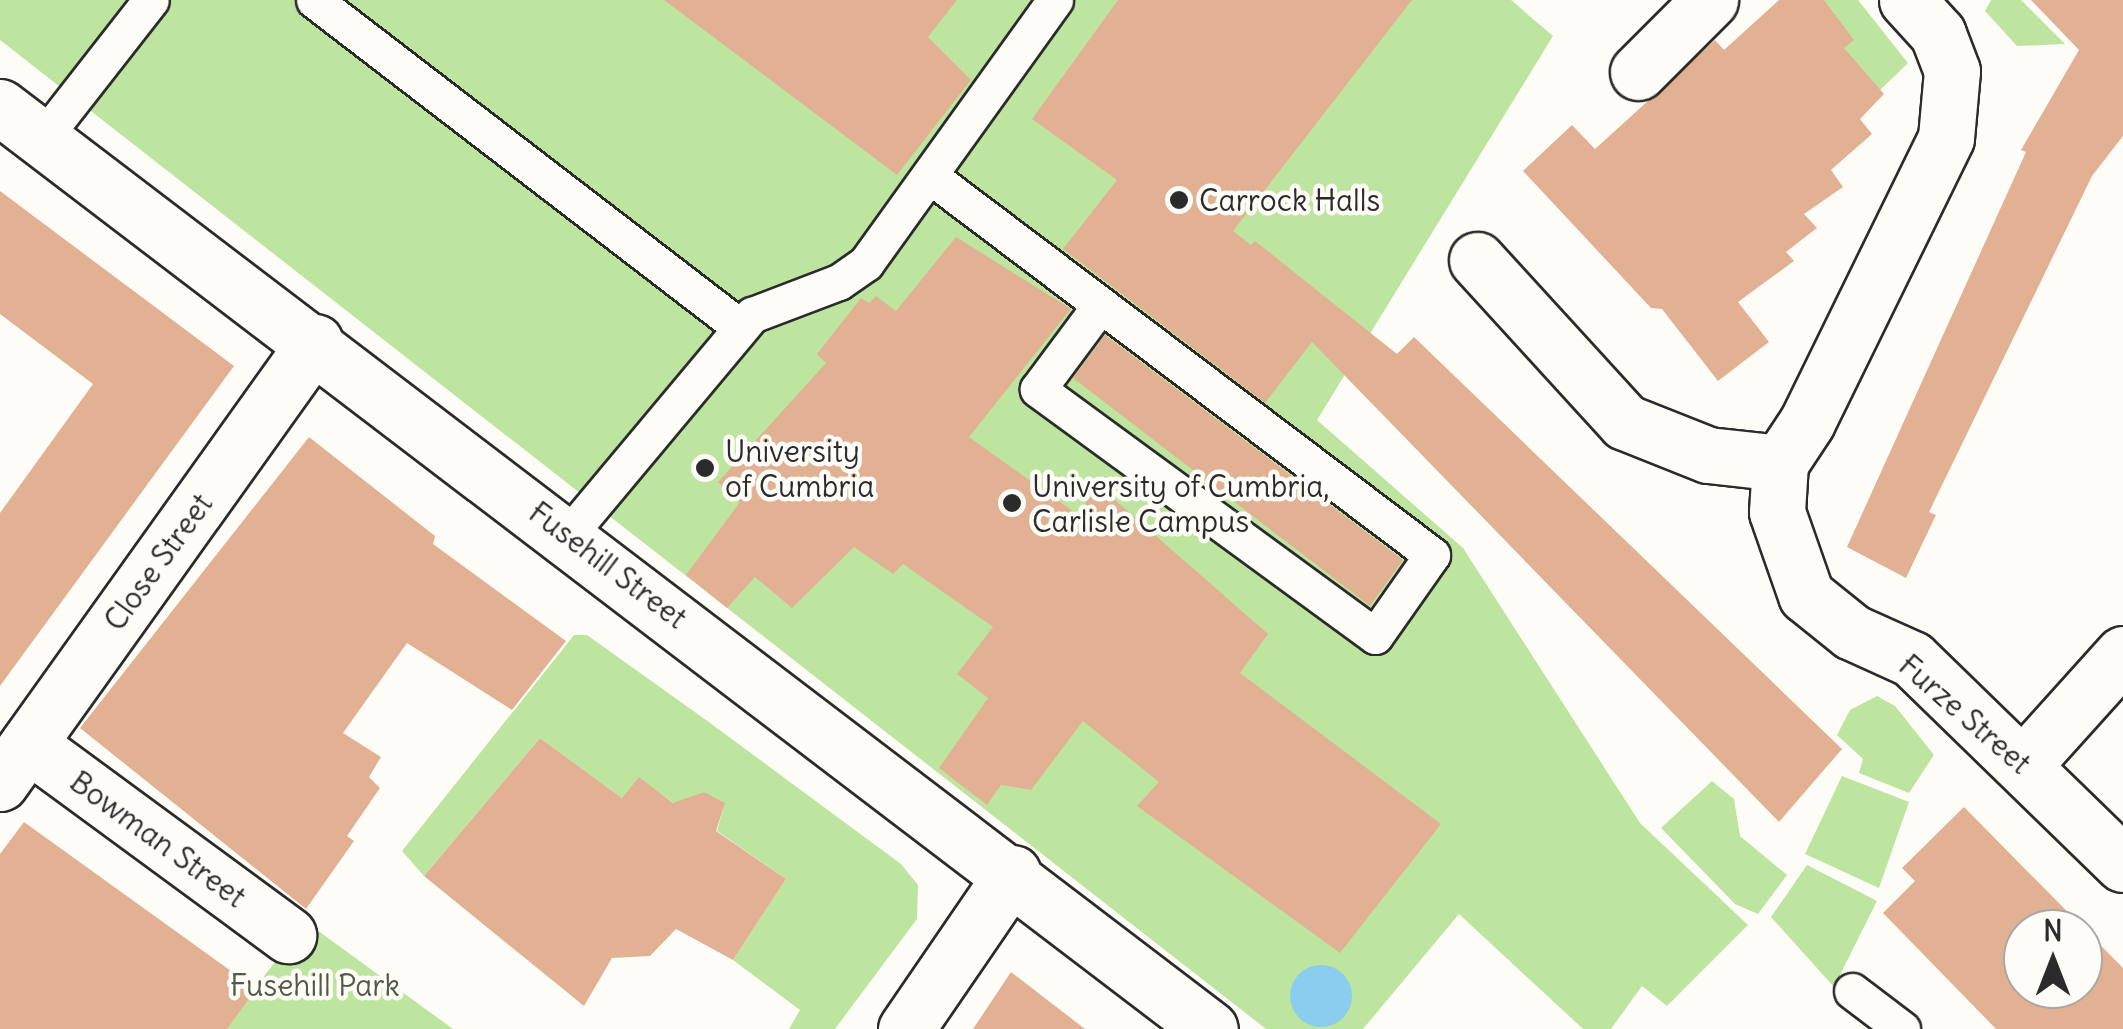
<!DOCTYPE html>
<style>
body{margin:0}
#map{position:relative;width:2123px;height:1029px;overflow:hidden;background:#fdfcf7;font-family:Delius,sans-serif}
div>[style]{position:absolute}
[style*='--x']{left:calc(var(--x)*1px);top:calc(var(--y)*1px);width:calc(var(--w)*1px);rotate:calc(var(--a)*1deg)}
.green>*{inset:0;background:#bee5a0}
.water>*{inset:0;background:#8acdec}
.round{border-radius:50%}
.building>*{inset:0;background:#e2b194}
.roads{filter:drop-shadow(2px 0 #2b2b2b) drop-shadow(-2px 0 #2b2b2b) drop-shadow(0 2px #2b2b2b) drop-shadow(0 -2px #2b2b2b)}
.service>*{height:35px;margin:-17.5px;padding:0 17.5px;transform-origin:17.5px;border-radius:17.5px;background:#fdfcf7}
.minor>*{height:55px;margin:-27.5px;padding:0 27.5px;transform-origin:27.5px;border-radius:27.5px;background:#fdfcf7}
.tertiary>*{height:55px;margin:-27.5px;padding:0 27.5px;transform-origin:27.5px;border-radius:27.5px;background:#fdfcf7}
.dots>*{width:28px;height:28px;translate:-50% -50%;box-sizing:border-box;border:5px solid #fdfcf7;border-radius:50%}
span{translate:-50% -50%;white-space:nowrap;text-align:center;line-height:1.15;-webkit-text-stroke:9px #fdfcf7;paint-order:stroke}
.poi-label{font-size:30px;color:#2b2b2b}
.left{translate:0 -50%;text-align:left}
.street-label{font-size:30px;color:#2b2b2b}
.park-label{font-size:30px;color:#505a48}
.north{position:absolute;left:2003px;top:909px;width:100px;height:100px;box-sizing:border-box;background:#fdfcf7;border:2px solid #a9a8a5;border-radius:50%;rotate:0deg;font-size:28px;font-weight:700;line-height:40px;text-align:center;color:#2b2b2b}
.north::after{content:'';display:block;margin:auto;width:35px;height:45px;background:#2b2b2b;clip-path:polygon(50% 0,100% 100%,50% 72%,0 100%)}
</style>
<div id="map">
<div class="green">
<i style="clip-path:polygon(0 0,1511px 0,1553px 36px,1317px 420px,1463px 548px,1640px 823px,1748px 925px,1667px 1006px,1642px 986px,1611px 1029px,1583px 1029px,1459px 914px,1363px 1029px,1266px 1029px,0 40px)"></i>
<i style="clip-path:polygon(1819px 0,1858px 0,1908px 63px,1875px 95px,1821px 35px)"></i>
<i style="clip-path:polygon(1991px 0,2021px 0,2065px 44px,2017px 46px,1985px 11px)"></i>
<i style="clip-path:polygon(574px 635px,587px 635px,706px 720px,901px 864px,918px 885px,917px 919px,835px 1029px,789px 1029px,800px 1010px,733px 960px,786px 879px,717px 831px,723px 809px,704px 792px,675px 804px,639px 778px,622px 798px,540px 738px,424px 876px,402px 851px)"></i>
<i style="clip-path:polygon(1877px 696px,1895px 706px,1934px 755px,1909px 793px,1859px 773px,1863px 759px,1837px 735px,1850px 710px)"></i>
<i style="clip-path:polygon(1842px 776px,1909px 802px,1879px 888px,1805px 854px)"></i>
<i style="clip-path:polygon(1712px 781px,1734px 799px,1740px 836px,1787px 875px,1758px 914px,1735px 904px,1661px 828px)"></i>
<i style="clip-path:polygon(1807px 865px,1877px 901px,1834px 987px,1771px 917px)"></i>
<i style="clip-path:polygon(306px 922px,453px 1029px,223px 1029px)"></i>
</div>
<div class="water">
<i class="round" style="left:1290px;top:965px;width:62px;height:62px"></i>
</div>
<div class="building">
<i style="clip-path:polygon(664px 0,957px 0,928px 37px,971px 80px,897px 175px)"></i>
<i style="clip-path:polygon(1118px 0,1412px 0,1233px 231px,1251px 245px,1255px 241px,1397px 354px,1414px 337px,1842px 749px,1779px 822px,1312px 342px,1265px 403px,1063px 249px,1117px 180px,1032px 119px)"></i>
<i style="clip-path:polygon(1779px 0,1824px 0,1854px 40px,1844px 48px,1884px 94px,1860px 119px,1872px 134px,1831px 170px,1843px 187px,1804px 214px,1817px 228px,1786px 252px,1794px 261px,1738px 302px,1769px 342px,1718px 381px,1662px 309px,1651px 308px,1523px 171px,1572px 125px,1595px 149px,1715px 40px,1724px 50px)"></i>
<i style="clip-path:polygon(2031px 0,2123px 0,2123px 136px,2092px 176px,1929px 512px,1936px 515px,1906px 578px,1847px 547px,2026px 152px,2021px 150px,2079px 50px)"></i>
<i style="clip-path:polygon(0 191px,234px 366px,0 686px,0 513px,93px 384px,0 314px)"></i>
<i style="clip-path:polygon(956px 237px,1071px 309px,969px 437px,1077px 514px,1099px 486px,1268px 634px,1240px 673px,1441px 824px,1340px 953px,1137px 806px,1159px 782px,1083px 721px,1031px 790px,1001px 785px,987px 805px,939px 768px,988px 698px,957px 674px,993px 627px,903px 564px,893px 574px,854px 547px,792px 608px,755px 577px,727px 608px,686px 575px,740px 502px,718px 482px,826px 363px,817px 354px,861px 298px,869px 303px,876px 296px,896px 311px)"></i>
<i style="clip-path:polygon(1105px 335px,1403px 560px,1370px 606px,1073px 378px)"></i>
<i style="clip-path:polygon(309px 437px,435px 536px,433px 544px,566px 641px,512px 710px,407px 643px,343px 733px,381px 757px,369px 777px,380px 788px,347px 836px,354px 841px,306px 909px,80px 728px)"></i>
<i style="clip-path:polygon(540px 738px,622px 798px,639px 777px,673px 803px,704px 792px,725px 803px,716px 831px,786px 879px,733px 960px,676px 929px,650px 956px,612px 958px,584px 1006px,424px 876px)"></i>
<i style="clip-path:polygon(evenodd,1964px 807px,2123px 968px,2123px 1029px,1996px 1029px,1883px 913px,1915px 881px,1902px 868px,1964px 807px,2023px 929px,2083px 929px,2083px 989px,2023px 989px,2023px 929px)"></i>
<i style="clip-path:polygon(24px 822px,256px 989px,227px 1029px,0 1029px,0 854px)"></i>
<i style="clip-path:polygon(1011px 972px,1085px 1029px,973px 1029px)"></i>
</div>
<div class="roads">
<div class="service">
<i style="--x:314;--y:0;--w:537;--a:37.51"></i>
<i style="--x:43;--y:138;--w:175;--a:-52"></i>
<i style="--x:930;--y:176;--w:629;--a:37.05"></i>
<i style="--x:1432;--y:555;--w:99;--a:125.1"></i>
<i style="--x:1375;--y:636;--w:418;--a:-143.8"></i>
<i style="--x:1038;--y:389;--w:102;--a:-53.4"></i>
<i style="--x:568;--y:535;--w:287;--a:-50.1"></i>
<i style="--x:752;--y:315;--w:93;--a:-20.8"></i>
<i style="--x:839;--y:282;--w:33;--a:-35"></i>
<i style="--x:866;--y:263;--w:324;--a:-54.3"></i>
<i style="--x:1852;--y:991;--w:63;--a:37.2"></i>
</div>
<div class="minor">
<i style="--x:1638;--y:72;--w:102;--a:-45"></i>
<i style="--x:1477;--y:260;--w:219;--a:47.6"></i>
<i style="--x:1625;--y:422;--w:89;--a:21.7"></i>
<i style="--x:1708;--y:455;--w:72;--a:6.3"></i>
<i style="--x:1780;--y:463;--w:49;--a:93.5"></i>
<i style="--x:1777;--y:512;--w:88;--a:70.7"></i>
<i style="--x:1806;--y:595;--w:59;--a:38.8"></i>
<i style="--x:1852;--y:632;--w:66;--a:24.2"></i>
<i style="--x:1912;--y:659;--w:294;--a:44.2"></i>
<i style="--x:1780;--y:463;--w:49;--a:-56.6"></i>
<i style="--x:1807;--y:422;--w:316;--a:-63.9"></i>
<i style="--x:1946;--y:138;--w:67;--a:-84.9"></i>
<i style="--x:1952;--y:71;--w:40;--a:-111"></i>
<i style="--x:1938;--y:34;--w:46;--a:-132.4"></i>
<i style="--x:28;--y:744;--w:323;--a:36.3"></i>
<i style="--x:2024;--y:764;--w:148;--a:-48"></i>
<i style="--x:0;--y:783;--w:542;--a:-54.46"></i>
<i style="--x:906;--y:1029;--w:189;--a:-55.6"></i>
</div>
<div class="tertiary">
<i style="--x:0;--y:107;--w:1521;--a:37.31"></i>
</div>
</div>
<div class="dots">
<i style="left:1179px;top:200px;background:#2b2b2b"></i>
<i style="left:705px;top:468px;background:#2b2b2b"></i>
<i style="left:1012px;top:503px;background:#2b2b2b"></i>
</div>
<div class="poi-label">
<span class="left" style="left:1199px;top:200px">Carrock Halls</span>
<span class="left" style="left:725px;top:468px">University<br>of Cumbria</span>
<span class="left" style="left:1032px;top:503px">University of Cumbria,<br>Carlisle Campus</span>
</div>
<div class="street-label">
<span style="left:158px;top:562px;rotate:-54deg">Close Street</span>
<span style="left:608px;top:565px;rotate:37deg">Fusehill Street</span>
<span style="left:1965px;top:714px;rotate:41deg">Furze Street</span>
<span style="left:158px;top:839px;rotate:36deg">Bowman Street</span>
</div>
<div class="park-label">
<span style="left:315px;top:985px">Fusehill Park</span>
</div>
<div class="north">N</div>
</div>
